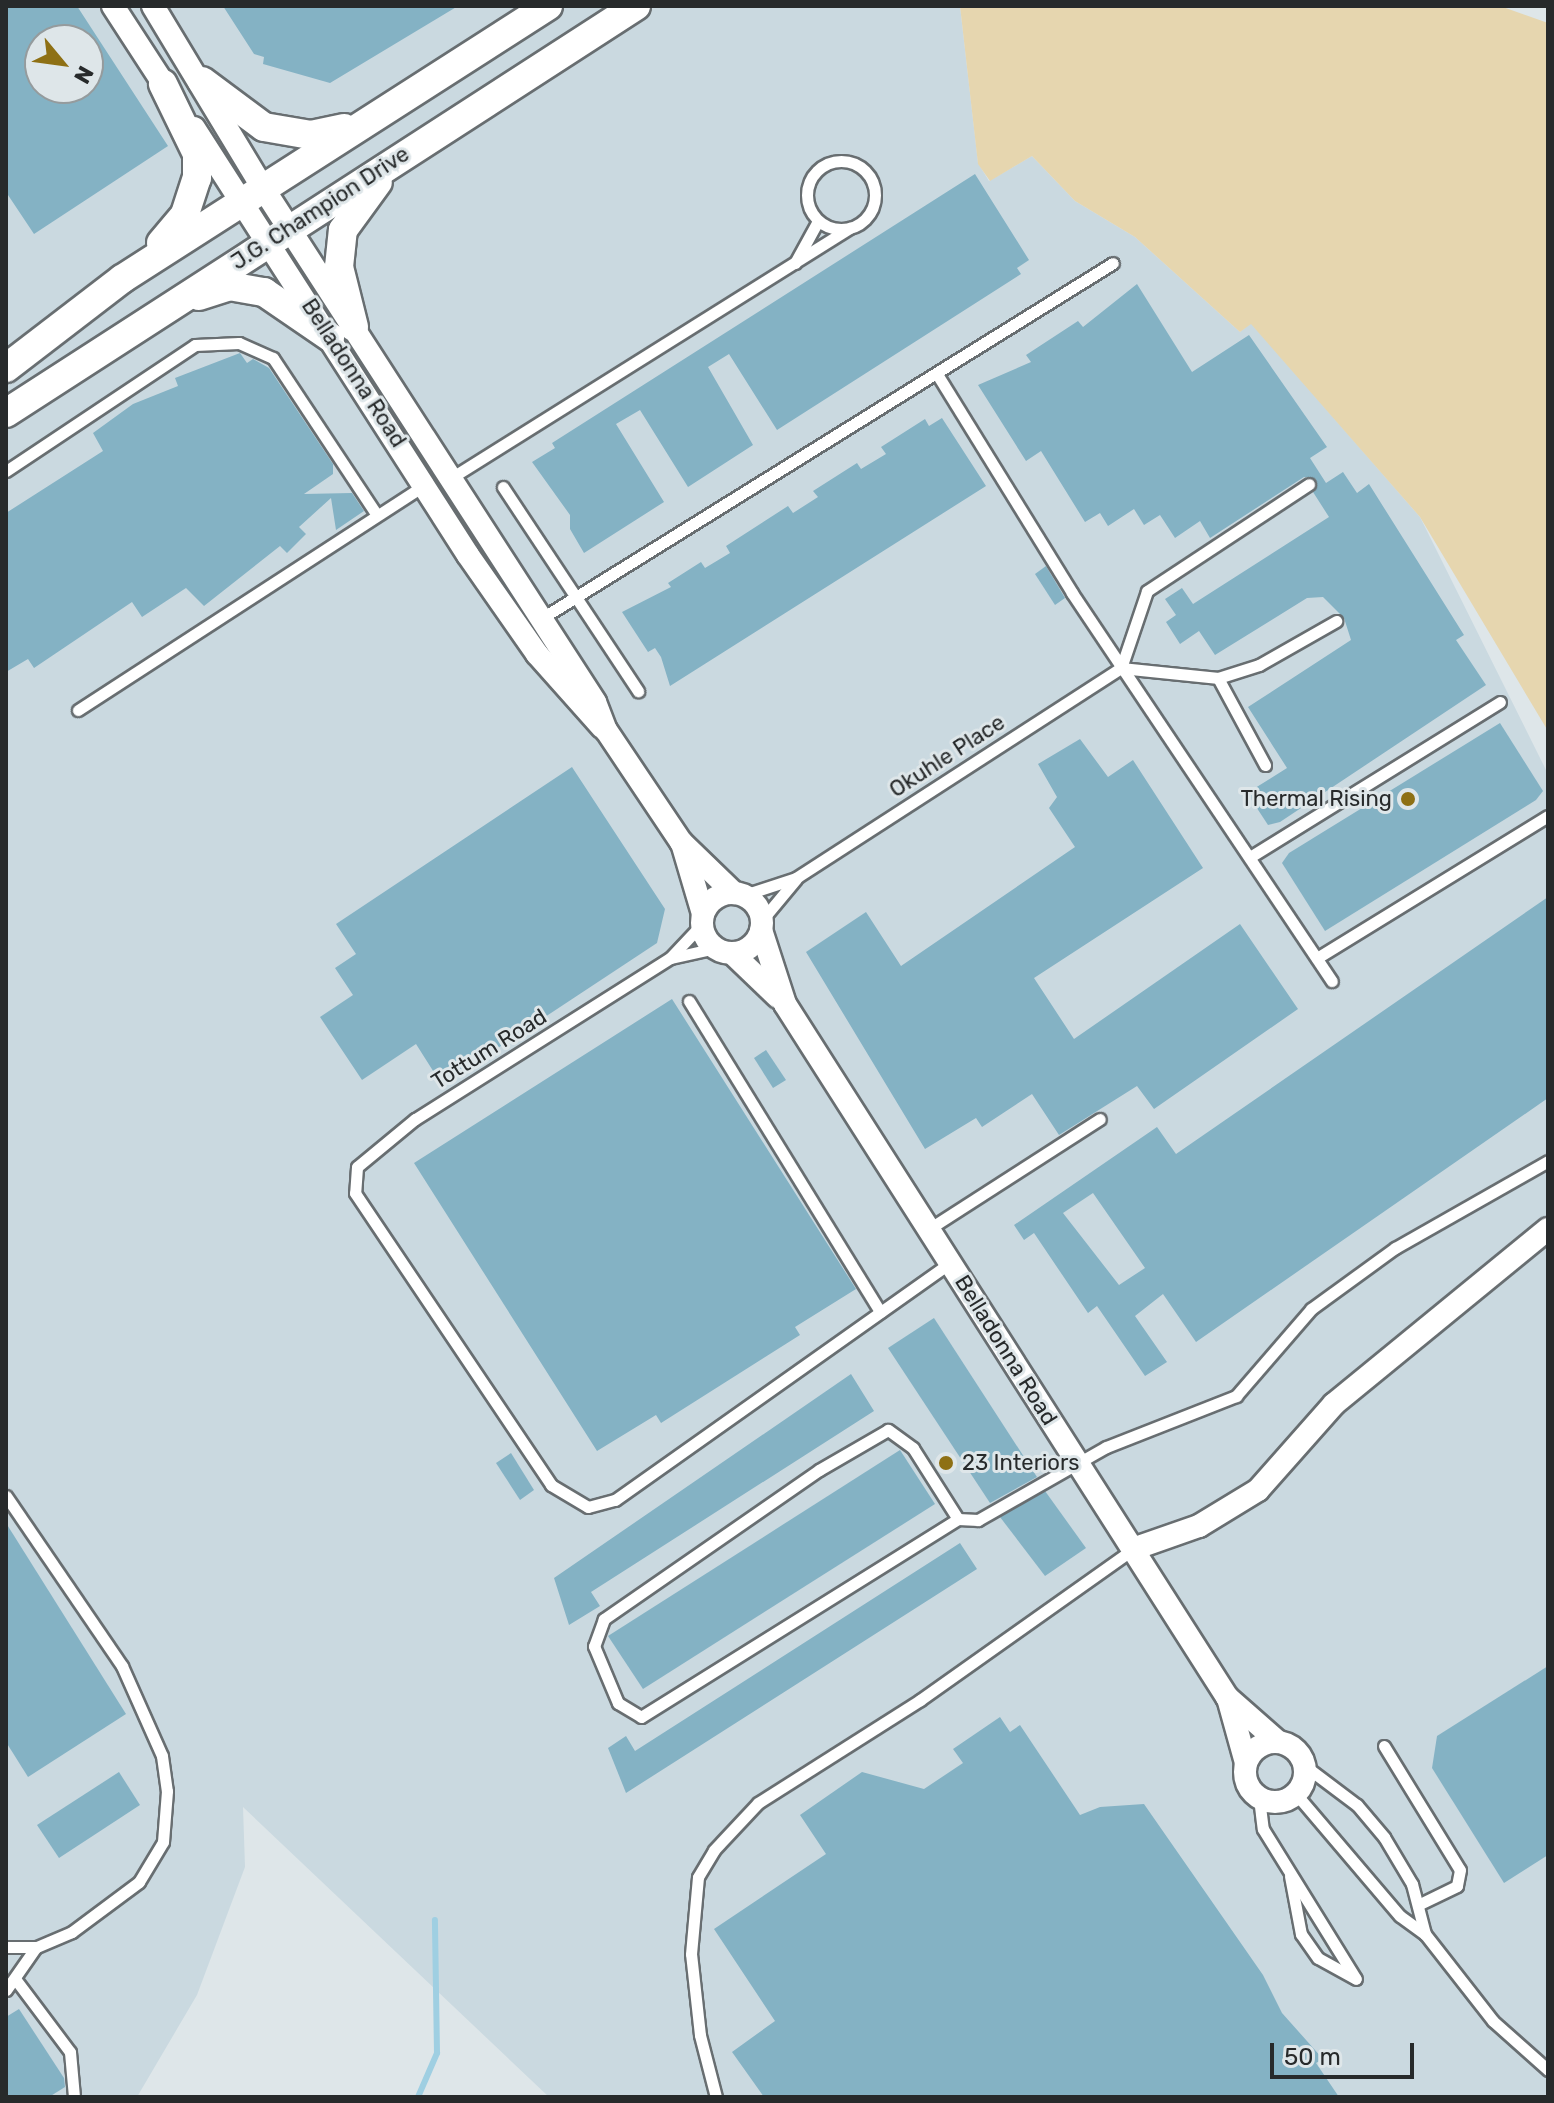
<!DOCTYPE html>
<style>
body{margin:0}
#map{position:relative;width:1554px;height:2103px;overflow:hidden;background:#dee6e9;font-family:Rubik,sans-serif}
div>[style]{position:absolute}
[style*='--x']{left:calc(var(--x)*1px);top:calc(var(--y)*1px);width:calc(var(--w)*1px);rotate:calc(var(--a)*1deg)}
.built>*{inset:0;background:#cad9e0}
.green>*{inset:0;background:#e6d6af}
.stream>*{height:6px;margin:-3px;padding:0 3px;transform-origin:3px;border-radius:3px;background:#9fcfe2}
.building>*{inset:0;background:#84b2c4}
.roads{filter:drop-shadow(2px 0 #686e71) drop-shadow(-2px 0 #686e71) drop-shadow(0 2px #686e71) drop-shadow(0 -2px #686e71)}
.service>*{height:11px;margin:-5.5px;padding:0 5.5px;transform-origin:5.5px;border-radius:5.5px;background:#fff}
.service>.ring{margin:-5.5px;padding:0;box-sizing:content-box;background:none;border:11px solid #fff;border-radius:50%}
.minor>*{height:22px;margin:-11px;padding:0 11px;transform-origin:11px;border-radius:11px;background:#fff}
.minor>.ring{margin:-11px;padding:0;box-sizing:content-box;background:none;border:22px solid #fff;border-radius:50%}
.tertiary>*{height:28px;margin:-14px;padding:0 14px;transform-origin:14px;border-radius:14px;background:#fff}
.dots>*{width:22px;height:22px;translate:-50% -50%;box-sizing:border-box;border:4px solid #dee6e9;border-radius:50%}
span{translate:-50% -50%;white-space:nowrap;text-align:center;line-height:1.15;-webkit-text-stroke:6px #dee6e9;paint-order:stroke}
.street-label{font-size:22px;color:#272a2b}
.poi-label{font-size:22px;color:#272a2b}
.right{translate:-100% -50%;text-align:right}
.left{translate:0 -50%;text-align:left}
.frame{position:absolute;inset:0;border:8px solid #272a2b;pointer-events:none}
.north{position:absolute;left:24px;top:24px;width:80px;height:80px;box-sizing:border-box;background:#dee6e9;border:2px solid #959b9d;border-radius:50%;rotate:119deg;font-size:22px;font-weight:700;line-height:32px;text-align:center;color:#272a2b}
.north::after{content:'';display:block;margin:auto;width:28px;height:36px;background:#8e7014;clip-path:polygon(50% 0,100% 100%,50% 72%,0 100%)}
.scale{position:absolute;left:1270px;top:2043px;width:144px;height:36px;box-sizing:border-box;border:4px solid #272a2b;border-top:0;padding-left:10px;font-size:24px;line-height:28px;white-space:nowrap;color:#272a2b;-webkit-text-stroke:6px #dee6e9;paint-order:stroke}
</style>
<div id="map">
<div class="built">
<i style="clip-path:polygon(evenodd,6px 6px,960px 6px,978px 163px,989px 181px,1032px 156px,1075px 201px,1135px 237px,1240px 332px,1251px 323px,1420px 517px,1548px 774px,1548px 2097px,549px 2097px,243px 1807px,245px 1867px,197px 1995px,137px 2097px,6px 2097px,6px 6px,40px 40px,88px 40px,88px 88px,40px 88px,40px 40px)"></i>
</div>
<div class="green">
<i style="clip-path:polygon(960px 6px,1500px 6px,1548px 23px,1548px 731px,1420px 517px,1251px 324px,1240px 332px,1135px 237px,1075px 201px,1032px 156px,990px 181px,978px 164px)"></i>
</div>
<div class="stream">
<i style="--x:418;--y:2097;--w:48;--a:-66.6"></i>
<i style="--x:437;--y:2053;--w:133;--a:-90.9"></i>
</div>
<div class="building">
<i style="clip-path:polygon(evenodd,6px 6px,77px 6px,168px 146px,34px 234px,6px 192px,6px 6px,40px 40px,88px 40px,88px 88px,40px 88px,40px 40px)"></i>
<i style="clip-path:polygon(223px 6px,458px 6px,330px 83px,263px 64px,264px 57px,254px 54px)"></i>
<i style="clip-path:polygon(975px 174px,1029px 260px,1017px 268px,1021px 274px,777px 430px,729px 354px,708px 367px,753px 445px,688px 487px,640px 410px,616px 424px,664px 502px,584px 553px,570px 529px,570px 515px,532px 462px,555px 448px,552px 443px)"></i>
<i style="clip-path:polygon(1137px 284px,1192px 372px,1249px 335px,1327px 447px,1310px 458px,1326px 483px,1343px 472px,1357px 493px,1369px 484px,1464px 635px,1456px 640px,1486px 685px,1280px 822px,1268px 825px,1247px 793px,1287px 768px,1248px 707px,1351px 640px,1344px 618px,1323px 597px,1307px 598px,1215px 655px,1199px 631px,1180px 644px,1166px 622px,1176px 615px,1165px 599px,1182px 588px,1193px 604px,1329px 517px,1313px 492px,1316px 479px,1304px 477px,1210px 538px,1200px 521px,1175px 538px,1160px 515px,1144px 525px,1134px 509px,1108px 526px,1100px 513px,1085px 522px,1041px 451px,1026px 461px,978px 385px,1031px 362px,1026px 355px,1078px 321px,1083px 327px)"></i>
<i style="clip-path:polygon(240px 353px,247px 363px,253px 359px,269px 368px,333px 464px,333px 474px,304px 494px,352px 493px,364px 511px,336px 530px,331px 498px,299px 527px,306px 534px,287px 553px,280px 546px,204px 606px,186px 588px,142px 617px,132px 602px,34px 668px,28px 659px,6px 672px,6px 513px,103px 451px,93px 433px,133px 404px,178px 386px,175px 378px)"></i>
<i style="clip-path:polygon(942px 418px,986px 486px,670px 686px,661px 657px,655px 648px,648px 652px,622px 612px,671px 587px,668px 583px,701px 562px,705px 568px,730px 553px,726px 546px,788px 506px,793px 513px,818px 497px,813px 491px,857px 463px,861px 469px,886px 454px,881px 447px,925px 419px,929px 426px)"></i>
<i style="clip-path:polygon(1046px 566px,1065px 598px,1055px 605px,1035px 574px)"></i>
<i style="clip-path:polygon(1500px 723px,1543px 791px,1536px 800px,1325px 931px,1282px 863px,1289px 853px)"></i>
<i style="clip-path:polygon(1080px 739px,1108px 777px,1133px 760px,1203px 868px,1034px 978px,1074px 1039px,1240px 924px,1298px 1009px,1154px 1109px,1137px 1086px,1059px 1135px,1032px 1094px,982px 1127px,976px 1118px,925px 1149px,806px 952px,866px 912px,901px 966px,1075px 847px,1049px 808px,1057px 797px,1038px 764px)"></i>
<i style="clip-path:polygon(572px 767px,665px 909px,657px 943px,442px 1085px,416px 1044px,362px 1080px,320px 1017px,353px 995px,335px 968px,356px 954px,336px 924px)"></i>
<i style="clip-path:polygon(evenodd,1548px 897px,1548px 1098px,1196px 1342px,1163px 1294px,1135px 1316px,1167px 1362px,1145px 1376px,1097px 1306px,1088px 1313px,1034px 1233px,1024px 1240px,1014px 1225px,1157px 1127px,1176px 1154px,1548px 897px,1093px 1193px,1145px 1268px,1119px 1285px,1063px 1213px,1093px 1193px)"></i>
<i style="clip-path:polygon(672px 999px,856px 1289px,795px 1327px,800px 1335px,661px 1423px,656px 1415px,597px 1451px,414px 1163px)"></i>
<i style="clip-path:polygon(766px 1050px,786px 1080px,773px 1088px,754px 1058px)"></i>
<i style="clip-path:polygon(934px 1318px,1037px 1477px,990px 1503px,888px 1348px)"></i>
<i style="clip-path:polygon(851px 1374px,874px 1411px,591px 1592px,600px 1606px,569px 1625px,554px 1578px)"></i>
<i style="clip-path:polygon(900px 1450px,935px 1504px,643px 1689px,608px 1636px)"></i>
<i style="clip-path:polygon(511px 1453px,534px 1490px,520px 1500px,496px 1463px)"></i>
<i style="clip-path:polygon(1045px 1491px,1086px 1548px,1045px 1576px,1000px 1517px)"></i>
<i style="clip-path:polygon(6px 1523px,126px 1714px,28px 1777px,6px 1742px)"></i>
<i style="clip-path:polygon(960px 1543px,977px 1569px,626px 1793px,608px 1748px,626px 1736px,635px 1751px)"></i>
<i style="clip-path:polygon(1548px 1666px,1548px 1855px,1504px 1883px,1432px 1768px,1437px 1736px)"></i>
<i style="clip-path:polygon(1000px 1717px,1010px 1732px,1020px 1725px,1080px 1815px,1100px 1807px,1144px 1804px,1263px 1975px,1282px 2013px,1323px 2059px,1316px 2063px,1339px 2097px,764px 2097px,732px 2052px,775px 2021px,714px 1929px,826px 1854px,800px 1815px,862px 1772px,924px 1789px,963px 1763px,953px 1749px)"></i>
<i style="clip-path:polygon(119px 1772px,140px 1805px,59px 1858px,37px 1825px)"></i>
<i style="clip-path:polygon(19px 2009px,64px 2078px,65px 2087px,49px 2097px,6px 2097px,6px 2017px)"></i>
</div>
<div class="roads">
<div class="service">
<i class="ring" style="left:807px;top:161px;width:57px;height:57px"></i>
<i style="--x:795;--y:263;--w:48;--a:-61.3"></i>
<i style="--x:937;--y:374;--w:257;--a:58.3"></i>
<i style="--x:1072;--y:593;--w:467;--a:56.2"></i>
<i style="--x:6;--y:471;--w:227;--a:-33.7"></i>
<i style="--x:195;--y:345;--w:44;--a:-2.6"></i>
<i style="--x:239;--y:343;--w:37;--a:24"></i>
<i style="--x:273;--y:358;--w:188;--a:56.5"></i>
<i style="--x:451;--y:478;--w:471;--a:-32.1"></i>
<i style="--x:503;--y:487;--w:245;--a:56.5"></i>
<i style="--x:542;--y:618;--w:672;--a:-31.87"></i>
<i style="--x:1121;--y:668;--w:81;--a:-71.3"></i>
<i style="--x:1147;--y:591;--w:194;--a:-33.4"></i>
<i style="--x:1121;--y:668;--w:98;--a:5.9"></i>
<i style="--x:1218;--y:678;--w:43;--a:-17.6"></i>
<i style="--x:1259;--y:665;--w:89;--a:-29.7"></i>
<i style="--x:1218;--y:678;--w:99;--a:61.6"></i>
<i style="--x:78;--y:710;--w:413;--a:-33"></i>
<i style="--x:1250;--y:857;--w:294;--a:-31.8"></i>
<i style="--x:744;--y:895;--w:55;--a:-18.1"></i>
<i style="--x:796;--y:878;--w:387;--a:-32.9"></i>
<i style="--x:762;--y:920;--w:53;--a:-50.3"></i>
<i style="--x:702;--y:924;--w:47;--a:133.3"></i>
<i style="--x:670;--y:958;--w:302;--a:147.7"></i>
<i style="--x:415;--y:1119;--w:75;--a:140.4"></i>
<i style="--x:357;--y:1167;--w:26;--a:94"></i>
<i style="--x:355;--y:1193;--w:352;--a:56.1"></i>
<i style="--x:551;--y:1485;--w:43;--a:30.7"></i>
<i style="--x:588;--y:1507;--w:28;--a:-15"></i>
<i style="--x:615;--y:1500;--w:412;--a:-35.3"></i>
<i style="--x:671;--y:958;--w:45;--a:-12.8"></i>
<i style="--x:1317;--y:958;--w:271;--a:-31.6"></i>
<i style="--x:689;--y:1001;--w:365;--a:58.4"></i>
<i style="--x:929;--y:1229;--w:203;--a:-32.8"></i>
<i style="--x:6;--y:1496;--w:206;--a:55.7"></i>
<i style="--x:122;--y:1666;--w:98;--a:66"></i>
<i style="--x:162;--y:1756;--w:35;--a:82"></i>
<i style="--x:167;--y:1791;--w:51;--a:94.5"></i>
<i style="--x:163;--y:1842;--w:47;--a:121"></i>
<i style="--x:139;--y:1882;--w:84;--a:143.3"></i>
<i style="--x:72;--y:1932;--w:39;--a:157"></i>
<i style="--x:36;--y:1947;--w:30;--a:180"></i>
<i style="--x:958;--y:1519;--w:84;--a:-122.4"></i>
<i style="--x:913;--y:1448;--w:31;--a:-144"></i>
<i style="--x:888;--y:1430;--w:80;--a:149.9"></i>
<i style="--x:819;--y:1470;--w:262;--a:145.3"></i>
<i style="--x:604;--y:1619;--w:29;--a:110"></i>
<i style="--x:594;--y:1646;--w:62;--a:67.2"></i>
<i style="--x:618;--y:1703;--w:27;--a:31"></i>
<i style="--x:641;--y:1717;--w:374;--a:-32"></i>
<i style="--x:958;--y:1519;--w:20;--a:3"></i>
<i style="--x:978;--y:1520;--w:147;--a:-29.7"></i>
<i style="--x:1106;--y:1447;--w:140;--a:-21.4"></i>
<i style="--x:1236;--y:1396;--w:115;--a:-49.2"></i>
<i style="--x:1311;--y:1309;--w:104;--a:-36"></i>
<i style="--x:1395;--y:1248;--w:176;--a:-29.6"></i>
<i style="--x:1384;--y:1746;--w:145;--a:58.5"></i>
<i style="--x:1460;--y:1870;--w:16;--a:101"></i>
<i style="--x:1457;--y:1886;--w:41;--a:154.1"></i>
<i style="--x:1305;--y:1766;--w:65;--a:36.9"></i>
<i style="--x:1357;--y:1805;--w:42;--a:49.8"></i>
<i style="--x:1384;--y:1837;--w:55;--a:59.2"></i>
<i style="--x:1412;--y:1884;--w:52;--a:75.4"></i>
<i style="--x:1296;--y:1794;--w:160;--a:49.6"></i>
<i style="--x:1400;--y:1916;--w:31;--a:36"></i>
<i style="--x:1425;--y:1934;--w:110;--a:52"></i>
<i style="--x:1493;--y:2021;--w:74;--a:41.7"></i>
<i style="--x:1259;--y:1798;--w:31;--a:83"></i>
<i style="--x:1263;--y:1829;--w:176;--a:58.2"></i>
<i style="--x:1290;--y:1876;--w:59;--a:79.3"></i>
<i style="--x:1301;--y:1934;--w:29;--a:55"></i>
<i style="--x:1318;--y:1958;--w:43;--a:28.9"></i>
<i style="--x:16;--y:1980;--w:90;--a:53.1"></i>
<i style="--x:70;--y:2052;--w:45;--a:84.9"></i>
<i style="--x:6;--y:1990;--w:52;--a:-55.1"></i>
<i style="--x:716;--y:2097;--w:64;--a:-104.5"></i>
<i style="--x:700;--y:2035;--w:81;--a:-96.3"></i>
<i style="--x:691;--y:1954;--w:77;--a:-84.8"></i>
<i style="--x:698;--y:1877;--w:31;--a:-59"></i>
<i style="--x:714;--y:1850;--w:64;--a:-46.9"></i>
<i style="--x:758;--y:1803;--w:192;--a:-32.4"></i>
<i style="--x:920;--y:1700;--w:261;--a:-35.3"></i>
</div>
<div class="minor">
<i style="--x:113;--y:6;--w:108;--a:57"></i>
<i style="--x:153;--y:6;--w:213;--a:58.9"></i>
<i style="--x:263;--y:188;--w:612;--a:57.14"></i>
<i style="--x:595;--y:702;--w:30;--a:69"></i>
<i style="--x:606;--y:730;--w:135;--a:56.2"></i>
<i style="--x:681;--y:842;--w:74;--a:43.9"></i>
<i style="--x:194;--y:128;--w:507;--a:57.31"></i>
<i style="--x:468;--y:555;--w:121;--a:55.1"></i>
<i style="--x:537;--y:654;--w:98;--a:48.3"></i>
<i style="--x:682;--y:843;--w:74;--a:73.5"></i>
<i class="ring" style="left:702px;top:893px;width:38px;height:38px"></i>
<i style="--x:761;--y:930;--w:78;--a:72"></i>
<i style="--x:785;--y:1004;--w:822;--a:57.47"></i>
<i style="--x:1227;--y:1697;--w:67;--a:41.3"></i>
<i style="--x:733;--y:954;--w:62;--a:43.7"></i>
<i style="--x:1133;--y:1549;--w:70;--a:-19.2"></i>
<i style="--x:1199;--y:1526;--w:69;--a:-31.4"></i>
<i style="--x:1258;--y:1490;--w:115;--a:-48.5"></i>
<i style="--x:1334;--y:1404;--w:276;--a:-39.3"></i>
<i style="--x:1228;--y:1698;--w:67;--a:74.5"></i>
<i class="ring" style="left:1245px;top:1742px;width:38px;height:38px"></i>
</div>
<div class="tertiary">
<i style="--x:202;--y:81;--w:77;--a:36.6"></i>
<i style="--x:264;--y:127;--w:48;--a:9.7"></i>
<i style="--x:311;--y:135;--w:34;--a:-12"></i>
<i style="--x:161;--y:243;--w:38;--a:-50"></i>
<i style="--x:185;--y:214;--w:38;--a:-72"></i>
<i style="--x:197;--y:178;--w:24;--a:-90"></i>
<i style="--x:197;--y:154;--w:78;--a:-115.9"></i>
<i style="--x:199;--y:296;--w:32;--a:-18"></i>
<i style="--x:229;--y:286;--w:36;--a:10"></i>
<i style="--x:264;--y:292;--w:80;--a:34.3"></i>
<i style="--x:354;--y:327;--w:62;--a:-104"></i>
<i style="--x:339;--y:267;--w:37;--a:-84"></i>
<i style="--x:343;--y:230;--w:59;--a:-53.9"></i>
<i style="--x:6;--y:368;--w:146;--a:-37.5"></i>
<i style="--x:122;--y:279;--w:506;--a:-32.65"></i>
<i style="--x:6;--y:413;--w:750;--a:-32.86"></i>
</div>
</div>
<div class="dots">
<i style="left:1408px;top:799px;background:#8e7014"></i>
<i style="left:946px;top:1463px;background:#8e7014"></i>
</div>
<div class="street-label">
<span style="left:320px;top:208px;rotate:-33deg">J.G. Champion Drive</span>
<span style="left:354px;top:373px;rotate:57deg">Belladonna Road</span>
<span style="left:947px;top:756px;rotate:-33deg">Okuhle Place</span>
<span style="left:489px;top:1049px;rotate:-32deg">Tottum Road</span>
<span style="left:1006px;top:1350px;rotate:58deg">Belladonna Road</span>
</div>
<div class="poi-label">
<span class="right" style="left:1392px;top:799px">Thermal Rising</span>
<span class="left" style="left:962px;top:1463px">23 Interiors</span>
</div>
<div class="frame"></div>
<div class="north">N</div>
<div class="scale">50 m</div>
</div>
